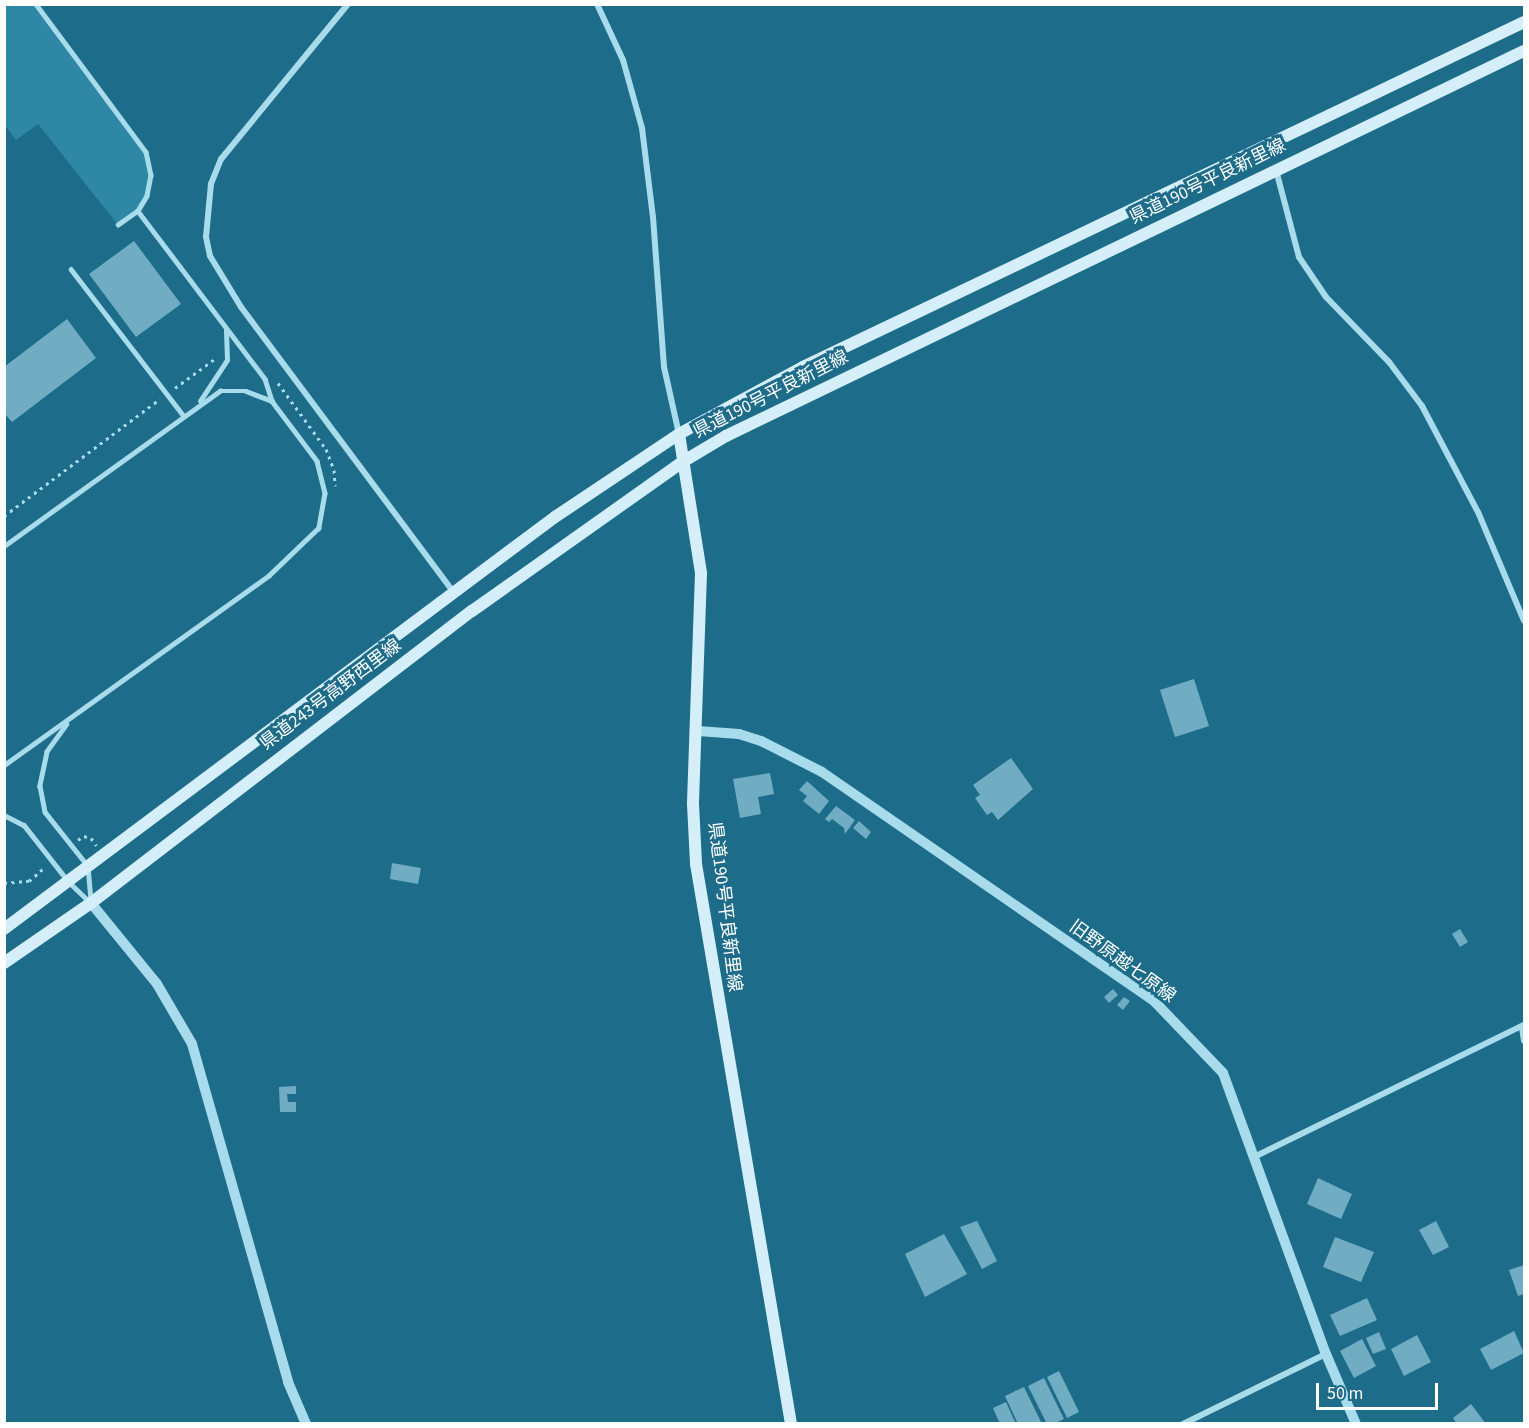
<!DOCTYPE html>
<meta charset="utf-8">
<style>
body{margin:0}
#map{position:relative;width:1529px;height:1428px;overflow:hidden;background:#1d6c89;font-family:"Source Sans 3","Noto Sans JP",sans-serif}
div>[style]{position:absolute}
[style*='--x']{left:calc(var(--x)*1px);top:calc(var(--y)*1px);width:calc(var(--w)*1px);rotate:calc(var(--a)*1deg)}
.green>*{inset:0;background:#2e87a4}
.building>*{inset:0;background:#70adc2}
.path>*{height:3px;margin-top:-1.5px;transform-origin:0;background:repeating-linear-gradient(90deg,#a8dbeb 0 3px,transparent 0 7.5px)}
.service>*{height:4.5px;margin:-2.25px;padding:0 2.25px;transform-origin:2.25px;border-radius:2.25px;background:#a8dbeb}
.minor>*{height:6px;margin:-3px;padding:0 3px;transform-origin:3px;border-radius:3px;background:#a8dbeb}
.tertiary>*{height:10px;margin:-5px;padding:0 5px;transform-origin:5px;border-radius:5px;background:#a8dbeb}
.secondary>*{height:12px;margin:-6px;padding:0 6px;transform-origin:6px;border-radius:6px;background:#d4eff9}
span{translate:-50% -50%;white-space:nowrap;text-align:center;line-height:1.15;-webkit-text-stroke:6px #1d6c89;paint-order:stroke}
.street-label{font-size:18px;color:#fff}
.frame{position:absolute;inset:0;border:6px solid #fff;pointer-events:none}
.scale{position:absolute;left:1316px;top:1383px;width:122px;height:27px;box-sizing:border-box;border:3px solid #fff;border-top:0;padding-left:8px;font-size:18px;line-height:21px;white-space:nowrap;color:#fff;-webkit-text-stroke:4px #1d6c89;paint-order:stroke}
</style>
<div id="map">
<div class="green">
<i style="clip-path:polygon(4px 5px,36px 5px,146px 152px,151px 175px,147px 196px,138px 211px,118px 225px,38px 124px,16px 140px,5px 125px)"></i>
</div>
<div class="building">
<i style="clip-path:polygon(134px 241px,181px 304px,136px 337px,89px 274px)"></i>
<i style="clip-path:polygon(67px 319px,96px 358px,12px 422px,4px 413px,4px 367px)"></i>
<i style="clip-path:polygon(1194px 679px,1209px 726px,1175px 737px,1160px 690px)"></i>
<i style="clip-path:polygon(1011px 758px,1033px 789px,998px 820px,992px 812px,987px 815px,975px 798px,980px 795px,973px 785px)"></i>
<i style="clip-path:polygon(770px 773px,774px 794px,758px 797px,761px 814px,740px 818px,733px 779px)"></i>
<i style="clip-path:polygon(807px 781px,829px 801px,819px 814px,803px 801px,807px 796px,799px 790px)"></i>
<i style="clip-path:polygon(836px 806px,855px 820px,845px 834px,844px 828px,832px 819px,829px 822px,825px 819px)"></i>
<i style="clip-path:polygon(859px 821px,871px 832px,866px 839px,853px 828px)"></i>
<i style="clip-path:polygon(392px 863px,421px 868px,418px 884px,390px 879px)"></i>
<i style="clip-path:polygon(1460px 929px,1468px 942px,1460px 947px,1452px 934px)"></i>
<i style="clip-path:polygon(1113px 989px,1118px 995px,1109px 1003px,1104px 997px)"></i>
<i style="clip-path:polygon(1124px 997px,1130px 1001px,1123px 1010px,1117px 1005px)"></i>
<i style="clip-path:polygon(296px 1086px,296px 1094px,287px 1094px,288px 1102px,296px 1102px,296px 1112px,280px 1112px,279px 1087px)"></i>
<i style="clip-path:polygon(1318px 1178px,1352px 1194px,1341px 1219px,1307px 1204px)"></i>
<i style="clip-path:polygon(977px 1221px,997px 1261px,982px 1269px,960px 1227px)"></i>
<i style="clip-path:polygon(1436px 1221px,1449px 1247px,1433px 1255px,1419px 1230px)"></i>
<i style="clip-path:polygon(944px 1234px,967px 1274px,925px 1297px,905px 1254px)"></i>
<i style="clip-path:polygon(1335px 1237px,1374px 1252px,1361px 1282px,1323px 1267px)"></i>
<i style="clip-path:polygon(1524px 1265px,1524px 1294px,1518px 1296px,1509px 1270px)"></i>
<i style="clip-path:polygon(1367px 1298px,1377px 1320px,1340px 1336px,1330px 1315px)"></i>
<i style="clip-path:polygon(1514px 1331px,1524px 1353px,1491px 1370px,1480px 1349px)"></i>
<i style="clip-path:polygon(1379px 1332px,1386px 1349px,1373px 1354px,1366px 1338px)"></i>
<i style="clip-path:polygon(1417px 1335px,1431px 1362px,1404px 1376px,1391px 1349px)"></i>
<i style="clip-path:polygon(1362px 1339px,1376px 1366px,1354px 1378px,1340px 1351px)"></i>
<i style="clip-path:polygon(1059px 1371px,1079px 1412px,1067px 1418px,1047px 1377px)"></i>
<i style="clip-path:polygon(1044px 1378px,1064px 1419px,1053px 1424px,1047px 1424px,1028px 1386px)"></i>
<i style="clip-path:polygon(1024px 1387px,1042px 1424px,1018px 1424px,1005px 1396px)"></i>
<i style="clip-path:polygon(1006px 1402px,1016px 1424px,1000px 1424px,993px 1408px)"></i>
<i style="clip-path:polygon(1471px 1404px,1486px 1424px,1457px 1424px,1453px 1418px)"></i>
</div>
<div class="path">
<i style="--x:278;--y:383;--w:82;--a:54"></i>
<i style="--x:326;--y:449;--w:22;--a:69"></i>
<i style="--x:334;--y:470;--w:16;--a:86"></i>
<i style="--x:175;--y:388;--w:51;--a:-36.2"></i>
<i style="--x:4;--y:516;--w:195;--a:-36.9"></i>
<i style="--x:78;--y:840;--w:7;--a:-34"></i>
<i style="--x:84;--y:836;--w:7;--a:16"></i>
<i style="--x:91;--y:838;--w:9;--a:54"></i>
<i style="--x:4;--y:883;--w:25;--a:-5"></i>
<i style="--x:29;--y:881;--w:21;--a:-41"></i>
</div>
<div class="service">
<i style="--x:36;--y:4;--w:184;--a:53.4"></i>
<i style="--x:146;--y:152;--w:24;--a:78"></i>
<i style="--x:151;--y:175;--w:21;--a:101"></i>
<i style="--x:147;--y:196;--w:17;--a:121"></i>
<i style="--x:138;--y:211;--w:24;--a:145"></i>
<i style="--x:138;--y:211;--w:211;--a:52.9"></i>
<i style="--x:265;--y:379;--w:23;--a:72"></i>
<i style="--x:71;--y:269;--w:184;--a:52.5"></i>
<i style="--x:200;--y:401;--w:49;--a:-56.6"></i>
<i style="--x:227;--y:360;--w:29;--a:-92"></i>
<i style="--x:4;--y:546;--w:266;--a:-35.7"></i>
<i style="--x:220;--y:391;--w:26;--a:0"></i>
<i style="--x:246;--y:391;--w:28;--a:21"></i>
<i style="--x:272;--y:401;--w:75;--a:53.1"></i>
<i style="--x:317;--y:461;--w:33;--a:76"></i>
<i style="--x:325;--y:493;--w:36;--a:100"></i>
<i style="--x:319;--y:528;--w:69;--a:136.2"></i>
<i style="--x:269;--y:576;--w:326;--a:144.4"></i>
<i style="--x:67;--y:724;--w:34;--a:126"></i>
<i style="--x:47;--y:752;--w:35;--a:102"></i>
<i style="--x:40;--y:786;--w:26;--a:79"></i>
<i style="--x:45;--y:812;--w:69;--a:51.5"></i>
<i style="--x:88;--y:866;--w:34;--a:85"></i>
<i style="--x:4;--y:815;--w:22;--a:27"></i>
<i style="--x:24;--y:825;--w:71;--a:51.8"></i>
<i style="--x:68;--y:881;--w:32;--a:44"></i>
</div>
<div class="minor">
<i style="--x:348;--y:4;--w:200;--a:129.3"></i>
<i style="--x:221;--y:159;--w:27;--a:112"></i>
<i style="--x:211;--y:184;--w:53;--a:95.4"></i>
<i style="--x:206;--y:237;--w:19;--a:78"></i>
<i style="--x:210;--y:256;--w:60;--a:58.7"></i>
<i style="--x:241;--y:307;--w:357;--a:53.3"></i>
<i style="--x:597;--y:4;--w:62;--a:65.1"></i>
<i style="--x:623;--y:60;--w:71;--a:74.4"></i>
<i style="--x:642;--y:128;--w:90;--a:83"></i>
<i style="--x:653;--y:217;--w:150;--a:85.8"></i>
<i style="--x:664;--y:367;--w:69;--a:77.4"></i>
<i style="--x:1276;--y:170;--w:90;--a:75.2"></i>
<i style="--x:1299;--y:257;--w:48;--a:56"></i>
<i style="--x:1326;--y:297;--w:91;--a:45.9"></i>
<i style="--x:1389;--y:362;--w:55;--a:53.1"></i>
<i style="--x:1422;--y:406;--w:120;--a:62.2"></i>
<i style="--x:1478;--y:512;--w:118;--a:67.1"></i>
<i style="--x:1522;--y:1027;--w:14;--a:82"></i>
<i style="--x:1254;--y:1157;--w:301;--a:-26.1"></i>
<i style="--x:1183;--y:1424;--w:159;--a:-26.1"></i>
</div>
<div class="tertiary">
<i style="--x:698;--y:731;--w:41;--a:4.2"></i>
<i style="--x:739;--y:734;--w:23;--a:18"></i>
<i style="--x:761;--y:741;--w:68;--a:26.9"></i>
<i style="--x:822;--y:772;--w:405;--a:34.6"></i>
<i style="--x:1155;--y:1002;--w:98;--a:46.2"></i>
<i style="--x:1223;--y:1073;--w:299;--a:69.9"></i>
<i style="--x:1326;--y:1354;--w:76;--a:66.8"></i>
<i style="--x:91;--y:903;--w:104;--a:50.8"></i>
<i style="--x:157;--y:984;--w:69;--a:59.7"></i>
<i style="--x:192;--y:1044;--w:351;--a:74.1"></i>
<i style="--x:288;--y:1382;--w:46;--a:66.8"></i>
</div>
<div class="secondary">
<i style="--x:679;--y:434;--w:141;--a:81"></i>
<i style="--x:701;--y:573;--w:231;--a:92"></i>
<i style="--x:693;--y:804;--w:60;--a:87.1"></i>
<i style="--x:696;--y:864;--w:568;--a:80.37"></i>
<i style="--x:4;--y:929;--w:688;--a:-36.79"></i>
<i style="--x:555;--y:517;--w:149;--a:-33.8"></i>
<i style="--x:679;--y:434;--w:141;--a:-28.4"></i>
<i style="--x:803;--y:367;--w:799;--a:-25.57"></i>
<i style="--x:4;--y:963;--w:106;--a:-34.6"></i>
<i style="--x:91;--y:903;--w:480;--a:-37.5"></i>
<i style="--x:472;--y:611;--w:260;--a:-35.3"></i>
<i style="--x:684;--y:461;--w:49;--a:-30.8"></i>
<i style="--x:726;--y:436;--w:886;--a:-25.76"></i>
</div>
<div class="street-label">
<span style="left:1208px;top:182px;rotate:-26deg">県道190号平良新里線</span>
<span style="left:771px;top:395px;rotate:-27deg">県道190号平良新里線</span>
<span style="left:331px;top:695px;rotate:-37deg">県道243号高野西里線</span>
<span style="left:724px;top:907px;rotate:83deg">県道190号平良新里線</span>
<span style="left:1122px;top:962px;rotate:36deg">旧野原越七原線</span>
</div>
<div class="frame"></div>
<div class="scale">50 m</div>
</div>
